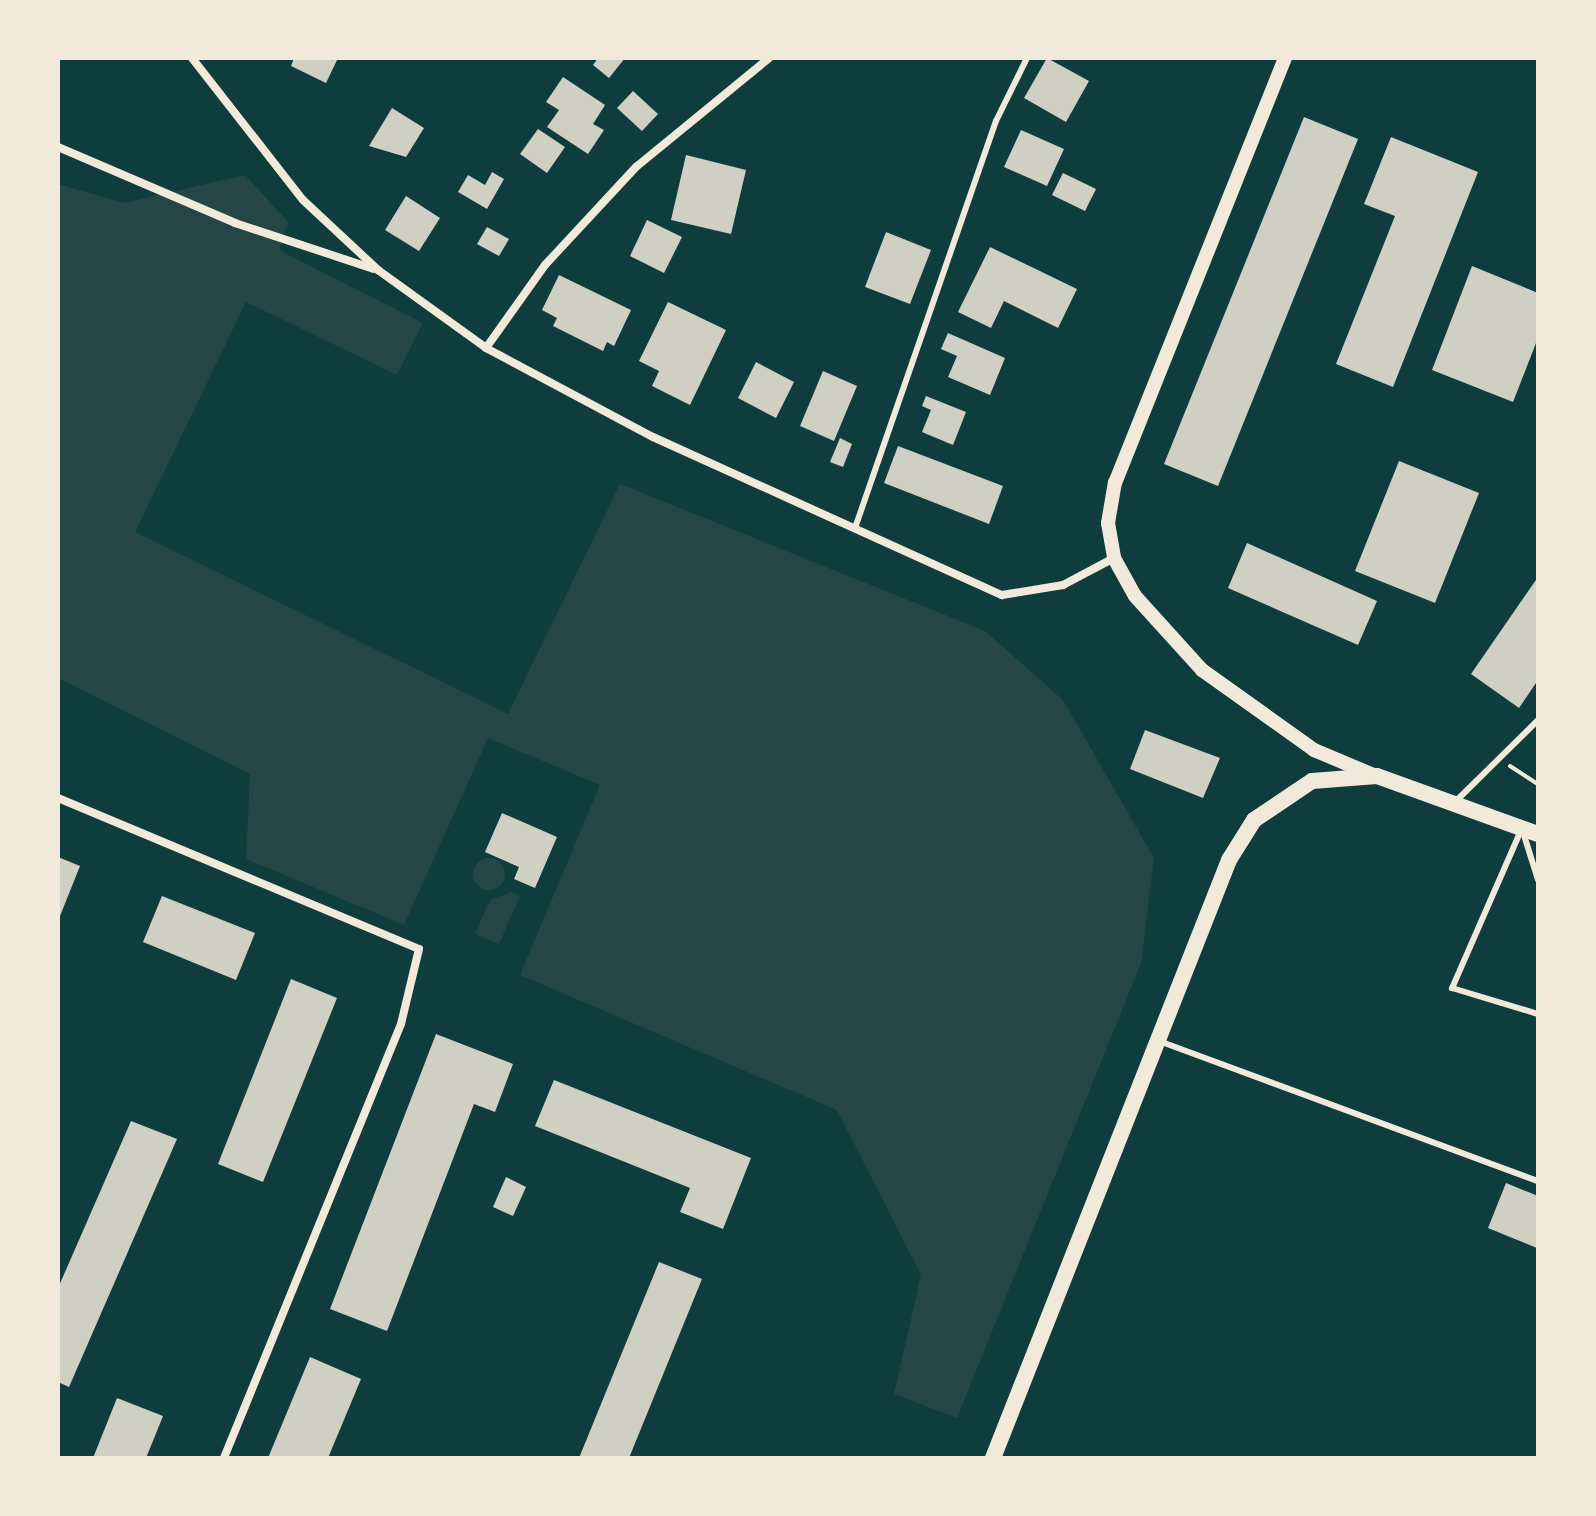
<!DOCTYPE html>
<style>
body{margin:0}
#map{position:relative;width:1596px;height:1516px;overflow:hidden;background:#0f3d3e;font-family:"Fira Sans Condensed",sans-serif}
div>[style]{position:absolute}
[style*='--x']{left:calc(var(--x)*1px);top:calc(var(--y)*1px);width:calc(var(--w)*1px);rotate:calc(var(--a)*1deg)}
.green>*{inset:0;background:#244646}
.round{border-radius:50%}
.building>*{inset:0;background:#cfcfc3}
.path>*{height:4px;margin:-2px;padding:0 2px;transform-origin:2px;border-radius:2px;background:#f1e9da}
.service>*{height:6px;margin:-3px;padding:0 3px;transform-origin:3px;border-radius:3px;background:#f1e9da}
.minor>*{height:8px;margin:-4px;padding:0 4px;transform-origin:4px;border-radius:4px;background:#f1e9da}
.tertiary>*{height:14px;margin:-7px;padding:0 7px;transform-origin:7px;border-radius:7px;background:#f1e9da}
.secondary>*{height:16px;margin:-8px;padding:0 8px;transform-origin:8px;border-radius:8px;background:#f1e9da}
span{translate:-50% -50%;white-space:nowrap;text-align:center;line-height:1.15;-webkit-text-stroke:7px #f1e9da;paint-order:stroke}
.frame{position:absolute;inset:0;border:60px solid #f1e9da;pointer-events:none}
</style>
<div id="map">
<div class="green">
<i style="clip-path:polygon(245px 175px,288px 222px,279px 250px,423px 323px,397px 375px,246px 302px,135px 532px,508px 714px,620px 484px,985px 631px,1063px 700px,1154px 858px,1141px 963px,957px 1418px,894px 1394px,921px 1275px,837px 1110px,520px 975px,600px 785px,488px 738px,404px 925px,246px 859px,250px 774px,58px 678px,58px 184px,124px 203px)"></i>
<i class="round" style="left:473px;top:858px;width:32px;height:32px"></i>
<i style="clip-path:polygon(511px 892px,520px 896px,499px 944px,475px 934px,490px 900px)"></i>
</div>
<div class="building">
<i style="clip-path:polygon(294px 58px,338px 58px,326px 83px,291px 66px)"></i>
<i style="clip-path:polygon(598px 58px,625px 58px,609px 78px,593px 65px)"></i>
<i style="clip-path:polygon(1047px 58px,1089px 81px,1066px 122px,1024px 98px)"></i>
<i style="clip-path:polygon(563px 77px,605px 105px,593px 124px,604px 130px,588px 154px,547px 127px,559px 110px,546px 102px)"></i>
<i style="clip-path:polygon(633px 91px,658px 114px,642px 131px,617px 108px)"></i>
<i style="clip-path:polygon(392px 108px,424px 128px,406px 157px,369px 146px)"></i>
<i style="clip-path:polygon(1304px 117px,1358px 139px,1218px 486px,1164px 464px)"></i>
<i style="clip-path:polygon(538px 129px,565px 147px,547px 173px,520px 154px)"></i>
<i style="clip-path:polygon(1021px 130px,1064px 149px,1047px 186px,1004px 167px)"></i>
<i style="clip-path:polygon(1391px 137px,1478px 172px,1393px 387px,1336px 364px,1395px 216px,1364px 204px)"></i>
<i style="clip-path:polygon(686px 155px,746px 170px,731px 234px,671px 220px)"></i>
<i style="clip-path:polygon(492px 172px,504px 179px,487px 209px,458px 192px,468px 175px,485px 185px)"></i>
<i style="clip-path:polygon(1063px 173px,1096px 189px,1085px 211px,1052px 195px)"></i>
<i style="clip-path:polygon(406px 196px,440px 218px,419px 251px,385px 230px)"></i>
<i style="clip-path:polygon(647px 220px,682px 237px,664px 273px,630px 256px)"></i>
<i style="clip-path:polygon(487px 227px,509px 239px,499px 256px,477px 244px)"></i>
<i style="clip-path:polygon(886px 232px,931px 250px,910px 304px,865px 287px)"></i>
<i style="clip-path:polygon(990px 247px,1077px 289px,1058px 328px,1004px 301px,991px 328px,958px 312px)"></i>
<i style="clip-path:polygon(1472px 266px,1538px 293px,1538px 338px,1513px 402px,1432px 370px)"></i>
<i style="clip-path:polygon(559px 275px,631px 310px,614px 346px,607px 342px,603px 351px,553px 326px,557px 318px,542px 310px)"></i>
<i style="clip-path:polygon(668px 302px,726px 330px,690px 405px,652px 386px,659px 371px,639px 361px)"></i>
<i style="clip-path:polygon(948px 333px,1005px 358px,990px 395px,948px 377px,957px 356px,941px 349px)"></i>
<i style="clip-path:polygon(756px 362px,794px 382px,776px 418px,738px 398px)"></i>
<i style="clip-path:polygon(823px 371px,857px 386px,834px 441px,800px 426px)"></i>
<i style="clip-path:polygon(926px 396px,966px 412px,953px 445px,922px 432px,931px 410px,922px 406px)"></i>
<i style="clip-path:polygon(840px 438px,852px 444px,843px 467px,830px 462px)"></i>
<i style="clip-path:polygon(898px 446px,1003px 486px,989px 524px,884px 483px)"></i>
<i style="clip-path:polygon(1399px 461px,1479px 493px,1435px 603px,1355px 571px)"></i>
<i style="clip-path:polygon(1247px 543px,1377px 601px,1358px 645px,1228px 588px)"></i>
<i style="clip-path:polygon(1538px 577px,1538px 680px,1519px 708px,1471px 674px)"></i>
<i style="clip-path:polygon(1145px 730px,1220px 758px,1203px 798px,1130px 769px)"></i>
<i style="clip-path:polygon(502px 813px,557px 837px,535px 888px,514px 879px,519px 867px,485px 852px)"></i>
<i style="clip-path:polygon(58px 857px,80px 866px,58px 921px)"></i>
<i style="clip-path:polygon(162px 896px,255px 933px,236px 980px,143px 942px)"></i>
<i style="clip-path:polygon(291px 979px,337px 998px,263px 1182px,218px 1164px)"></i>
<i style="clip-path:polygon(436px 1034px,513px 1064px,495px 1112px,474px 1104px,387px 1331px,330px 1309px)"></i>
<i style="clip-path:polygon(554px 1080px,751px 1158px,723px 1229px,680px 1212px,690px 1188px,535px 1126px)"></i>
<i style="clip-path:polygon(131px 1121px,177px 1139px,69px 1387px,58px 1382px,58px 1288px)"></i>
<i style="clip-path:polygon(506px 1177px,526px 1187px,513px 1216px,493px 1207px)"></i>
<i style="clip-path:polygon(1506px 1183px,1538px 1196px,1537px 1248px,1488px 1228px)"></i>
<i style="clip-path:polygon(659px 1262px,702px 1279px,629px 1458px,579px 1458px)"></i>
<i style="clip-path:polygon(310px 1357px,361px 1379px,328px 1458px,268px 1458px)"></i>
<i style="clip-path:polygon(117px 1398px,163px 1416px,146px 1458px,93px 1458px)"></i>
</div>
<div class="path">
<i style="--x:1510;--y:766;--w:33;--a:33"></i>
</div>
<div class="service">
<i style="--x:855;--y:528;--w:431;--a:-70.9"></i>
<i style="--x:996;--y:121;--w:70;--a:-63.8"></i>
<i style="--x:1456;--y:801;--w:115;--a:-44.6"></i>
<i style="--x:1522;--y:828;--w:175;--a:113.6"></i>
<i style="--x:1452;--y:988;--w:90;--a:16.8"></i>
<i style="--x:1523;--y:832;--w:50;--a:72.6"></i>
<i style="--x:1159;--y:1041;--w:404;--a:20.3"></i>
</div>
<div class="minor">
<i style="--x:192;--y:58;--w:180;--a:52"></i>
<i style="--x:303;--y:200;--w:103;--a:43"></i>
<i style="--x:378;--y:270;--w:133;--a:35.8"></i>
<i style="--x:486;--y:348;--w:189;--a:28.1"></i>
<i style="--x:653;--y:437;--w:383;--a:24.4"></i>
<i style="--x:1002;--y:595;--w:62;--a:-9.3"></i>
<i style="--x:1063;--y:585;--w:58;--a:-27.9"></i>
<i style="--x:58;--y:147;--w:193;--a:23.2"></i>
<i style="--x:235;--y:223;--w:146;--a:18.3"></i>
<i style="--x:486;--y:348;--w:102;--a:-54.6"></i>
<i style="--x:545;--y:265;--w:134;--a:-47.1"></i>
<i style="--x:636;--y:167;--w:172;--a:-39.3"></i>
<i style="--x:58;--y:798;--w:391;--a:22.7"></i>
<i style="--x:419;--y:949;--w:77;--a:103.5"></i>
<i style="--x:401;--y:1024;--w:469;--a:112.2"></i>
</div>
<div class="tertiary">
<i style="--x:1285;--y:58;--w:457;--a:111.8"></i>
<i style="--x:1115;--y:482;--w:42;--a:99.7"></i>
<i style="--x:1108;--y:523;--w:36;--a:80"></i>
<i style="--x:1114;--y:558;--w:43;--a:61.1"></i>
<i style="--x:1135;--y:596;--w:100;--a:47.8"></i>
<i style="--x:1202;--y:670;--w:138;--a:35.5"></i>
<i style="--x:1314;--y:750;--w:67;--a:22.8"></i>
</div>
<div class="secondary">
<i style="--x:993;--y:1458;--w:643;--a:-68.46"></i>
<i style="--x:1229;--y:860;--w:47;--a:-58"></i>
<i style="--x:1254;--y:820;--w:70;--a:-33.9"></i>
<i style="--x:1312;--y:781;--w:65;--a:-4.4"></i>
<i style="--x:1377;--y:776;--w:171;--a:19.8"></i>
</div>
<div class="frame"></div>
</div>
